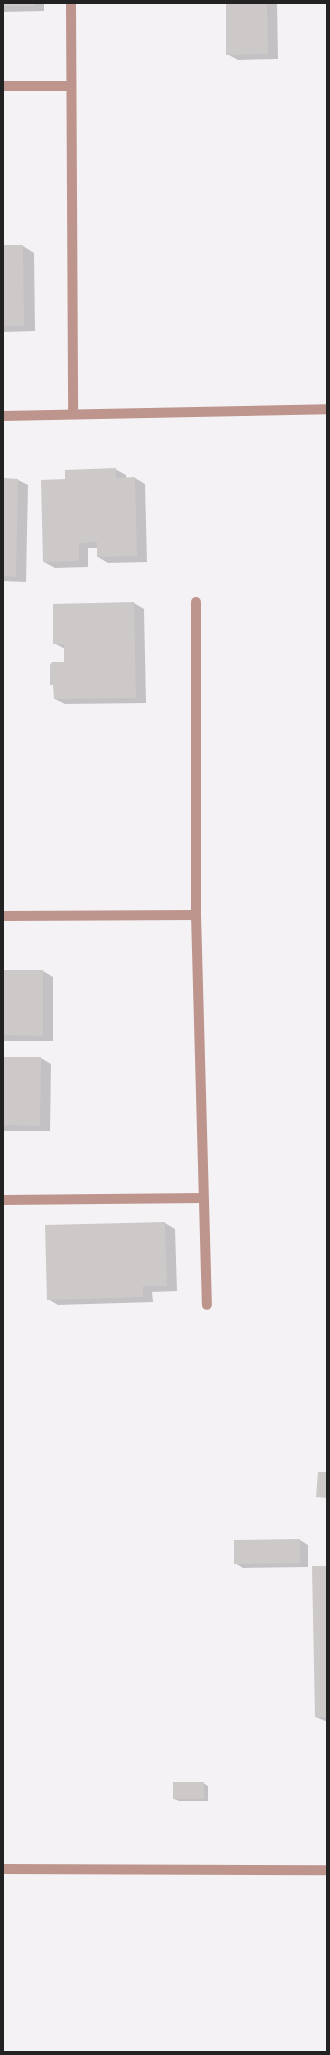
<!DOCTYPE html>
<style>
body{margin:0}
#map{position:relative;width:330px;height:2055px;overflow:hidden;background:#f4f2f5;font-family:Cabin,sans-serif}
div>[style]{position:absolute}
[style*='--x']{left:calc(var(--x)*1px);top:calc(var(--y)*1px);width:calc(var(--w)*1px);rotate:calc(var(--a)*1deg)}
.shadow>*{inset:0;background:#0003}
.building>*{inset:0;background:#cdc9c8}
.minor>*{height:10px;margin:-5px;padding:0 5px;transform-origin:5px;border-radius:5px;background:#be958d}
span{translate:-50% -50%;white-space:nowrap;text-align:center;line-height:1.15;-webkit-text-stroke:3px #fff;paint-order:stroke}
.frame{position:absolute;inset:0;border:4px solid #232223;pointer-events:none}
</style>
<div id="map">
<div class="shadow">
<i style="clip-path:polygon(3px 3px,44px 3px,44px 11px,3px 12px)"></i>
<i style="clip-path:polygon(227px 3px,277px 3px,278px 59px,238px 60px,227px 54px)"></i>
<i style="clip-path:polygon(3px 246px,23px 246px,34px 253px,35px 331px,3px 332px)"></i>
<i style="clip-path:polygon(115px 469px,126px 475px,126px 479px,135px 478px,145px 484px,147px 562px,108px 563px,98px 557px,98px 548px,88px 548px,88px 567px,55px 568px,44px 562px,66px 480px)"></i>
<i style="clip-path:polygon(3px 479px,18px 480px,28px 485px,26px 582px,3px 581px)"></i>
<i style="clip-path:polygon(134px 603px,144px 609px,146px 703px,65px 704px,55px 699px,54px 686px,51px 684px,65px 663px,65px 649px,54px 643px,54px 605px)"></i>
<i style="clip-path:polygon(3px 971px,43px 971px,53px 977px,53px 1041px,3px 1041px)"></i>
<i style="clip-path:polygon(3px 1058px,41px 1058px,51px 1064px,50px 1131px,3px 1131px)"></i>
<i style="clip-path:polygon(165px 1223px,175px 1229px,177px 1291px,152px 1292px,153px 1302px,58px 1305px,48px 1299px)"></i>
<i style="clip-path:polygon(300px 1540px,308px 1545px,308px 1567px,243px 1568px,235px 1563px)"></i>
<i style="clip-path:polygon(327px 1567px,327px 1721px,325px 1721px,316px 1717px)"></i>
<i style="clip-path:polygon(203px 1783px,208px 1786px,208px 1801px,179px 1801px,174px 1799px)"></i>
</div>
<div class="building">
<i style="clip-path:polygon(3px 3px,34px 3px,34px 6px,3px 6px)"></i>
<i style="clip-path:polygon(226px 3px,267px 3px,268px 54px,226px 55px)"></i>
<i style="clip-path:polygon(3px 245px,23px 245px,24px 326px,3px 326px)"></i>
<i style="clip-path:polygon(116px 468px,116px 478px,135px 477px,137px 556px,97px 557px,97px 542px,79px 543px,79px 561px,43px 562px,41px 480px,65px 479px,65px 470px)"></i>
<i style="clip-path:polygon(3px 478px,18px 479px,16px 577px,3px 576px)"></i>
<i style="clip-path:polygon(134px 602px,136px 698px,54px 699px,53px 685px,50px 685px,50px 665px,52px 662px,64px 662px,64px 644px,53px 644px,53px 604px)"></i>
<i style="clip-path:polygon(3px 970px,43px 970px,43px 1036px,3px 1035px)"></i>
<i style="clip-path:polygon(3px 1057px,41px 1057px,40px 1126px,3px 1125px)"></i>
<i style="clip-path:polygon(165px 1222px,167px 1286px,143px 1286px,143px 1297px,47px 1300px,45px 1225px)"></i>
<i style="clip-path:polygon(318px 1472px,327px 1472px,327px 1498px,316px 1497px)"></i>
<i style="clip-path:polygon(300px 1539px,300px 1563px,234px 1564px,234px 1540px)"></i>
<i style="clip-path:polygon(312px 1566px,327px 1566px,327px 1717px,315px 1717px)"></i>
<i style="clip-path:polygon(173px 1782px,204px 1782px,204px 1799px,173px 1799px)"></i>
</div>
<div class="minor">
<i style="--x:71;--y:3;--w:411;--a:89.7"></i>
<i style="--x:3;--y:86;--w:68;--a:0"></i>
<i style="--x:3;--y:416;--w:324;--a:-1.2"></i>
<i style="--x:196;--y:602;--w:313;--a:90"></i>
<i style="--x:196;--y:915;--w:390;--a:88.4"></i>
<i style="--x:3;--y:916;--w:193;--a:-0.3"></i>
<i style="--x:3;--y:1200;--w:200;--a:-0.6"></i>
<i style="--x:3;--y:1869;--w:324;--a:0.2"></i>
</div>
<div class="frame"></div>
</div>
